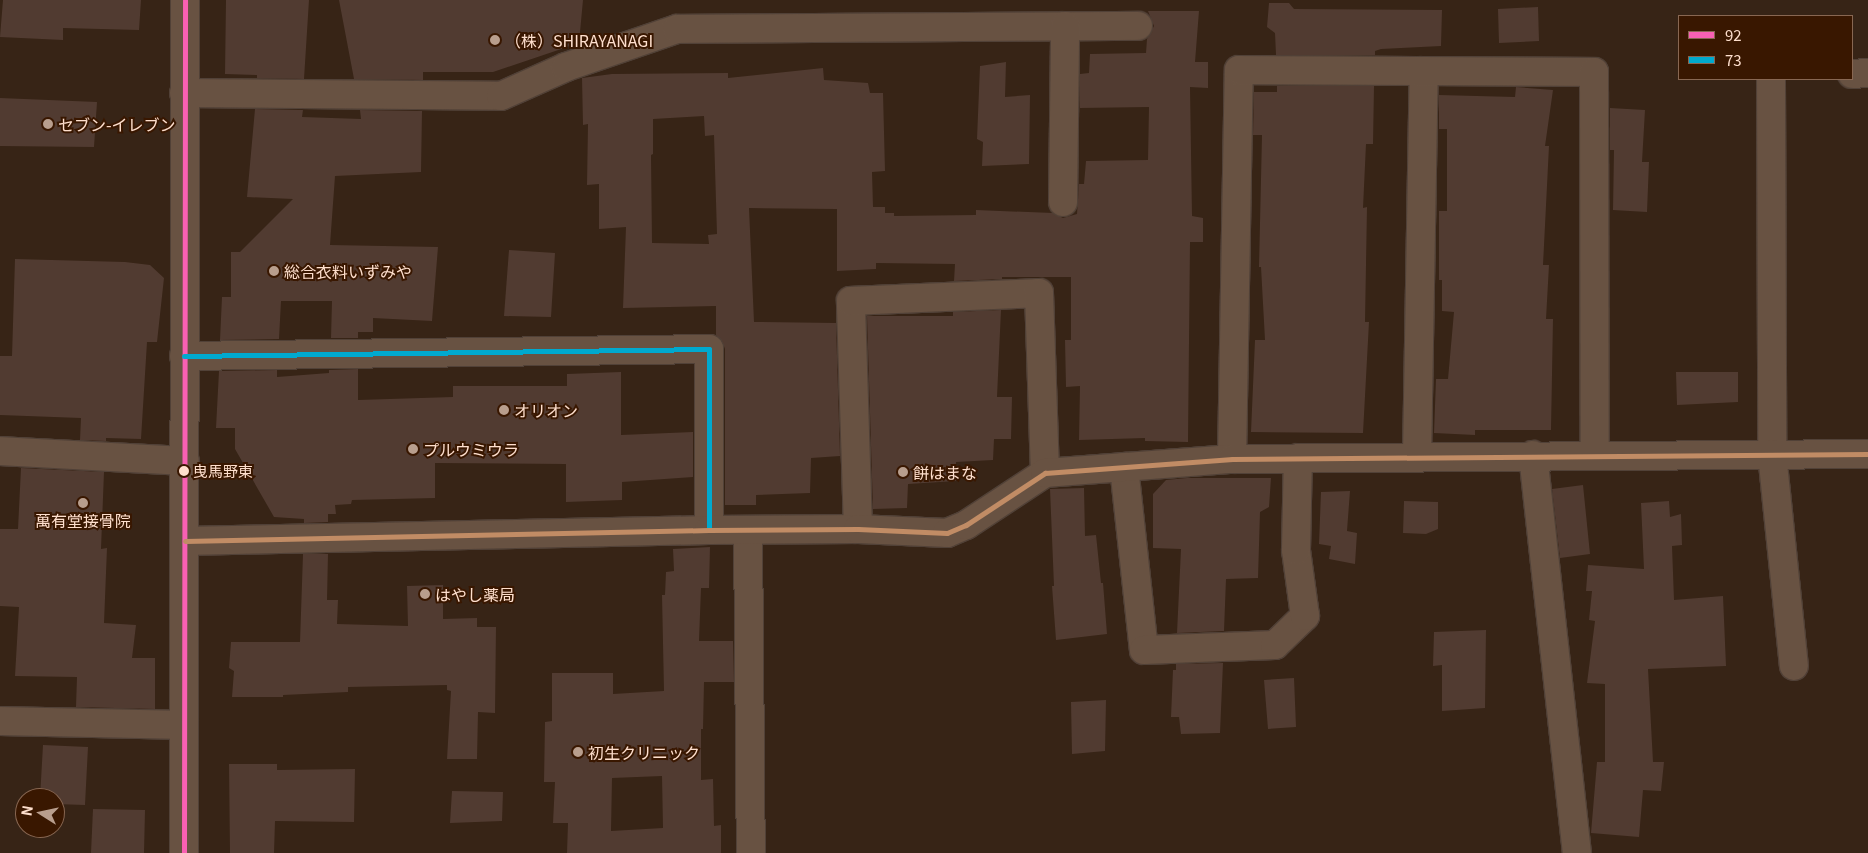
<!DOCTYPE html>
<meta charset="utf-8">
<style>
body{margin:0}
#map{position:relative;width:1868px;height:853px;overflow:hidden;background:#372416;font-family:Georgia,"Noto Sans JP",serif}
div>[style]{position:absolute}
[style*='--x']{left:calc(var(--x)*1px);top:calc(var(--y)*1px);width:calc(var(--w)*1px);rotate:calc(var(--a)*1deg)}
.building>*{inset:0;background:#513b31}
.roads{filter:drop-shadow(1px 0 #514137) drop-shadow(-1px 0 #514137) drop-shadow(0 1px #514137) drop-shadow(0 -1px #514137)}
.minor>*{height:28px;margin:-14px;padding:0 14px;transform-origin:14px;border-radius:14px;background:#685242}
.bus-1>*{height:5px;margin:-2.5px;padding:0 2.5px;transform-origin:2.5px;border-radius:2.5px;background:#f860b3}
.bus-2>*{height:5px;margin:-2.5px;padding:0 2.5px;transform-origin:2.5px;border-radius:2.5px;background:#00a9ce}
.bus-3>*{height:5px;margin:-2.5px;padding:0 2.5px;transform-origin:2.5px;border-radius:2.5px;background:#c18c65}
.dots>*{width:14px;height:14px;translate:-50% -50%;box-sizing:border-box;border:2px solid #391700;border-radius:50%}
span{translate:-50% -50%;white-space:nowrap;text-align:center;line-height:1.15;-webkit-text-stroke:4px #391700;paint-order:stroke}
.bus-label{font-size:15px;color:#fedfcd}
.left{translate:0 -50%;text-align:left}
.poi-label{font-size:16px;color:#fedfcd}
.legend{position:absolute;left:1678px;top:15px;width:175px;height:65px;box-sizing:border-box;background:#391700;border:1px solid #886752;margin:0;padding:6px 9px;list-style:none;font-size:15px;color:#fedfcd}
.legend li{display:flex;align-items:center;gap:10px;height:25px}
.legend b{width:25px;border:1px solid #886752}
.north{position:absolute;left:15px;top:788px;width:50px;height:50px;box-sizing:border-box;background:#391700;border:1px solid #886752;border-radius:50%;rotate:280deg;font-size:14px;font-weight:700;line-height:20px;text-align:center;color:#fedfcd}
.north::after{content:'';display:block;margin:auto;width:18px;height:22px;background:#b89e8d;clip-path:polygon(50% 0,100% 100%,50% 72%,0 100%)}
</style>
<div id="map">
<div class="building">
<i style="clip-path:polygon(3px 0,141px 0,139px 30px,63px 28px,63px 40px,0 37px)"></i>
<i style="clip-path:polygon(226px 0,309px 0,304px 79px,257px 78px,257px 75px,225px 74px)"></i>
<i style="clip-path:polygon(339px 0,583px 0,579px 43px,493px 72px,423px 72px,423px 80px,354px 79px)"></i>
<i style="clip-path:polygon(1269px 3px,1289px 3px,1294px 9px,1442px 10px,1441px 46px,1381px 49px,1375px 51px,1375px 55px,1276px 55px,1275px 33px,1267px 27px)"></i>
<i style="clip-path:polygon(1538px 7px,1539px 41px,1499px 43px,1498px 9px)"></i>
<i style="clip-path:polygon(evenodd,1148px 11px,1199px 11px,1195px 62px,1208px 62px,1208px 88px,1190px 87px,1192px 216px,1203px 218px,1203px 242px,1190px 242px,1188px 442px,1145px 441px,1145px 438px,1079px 440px,1080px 386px,1066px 387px,1065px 340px,1071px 340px,1071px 277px,1002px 277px,1002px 279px,954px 281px,955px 264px,876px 263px,876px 269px,837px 271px,837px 209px,749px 208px,754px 322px,836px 323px,840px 456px,811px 458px,810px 493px,756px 495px,756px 505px,725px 505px,725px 349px,722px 341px,716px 335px,716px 306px,623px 308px,626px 227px,599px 229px,599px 184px,587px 185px,588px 124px,583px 125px,582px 78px,612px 74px,728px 73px,728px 78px,823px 68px,824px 80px,868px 83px,870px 93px,883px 93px,885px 171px,872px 172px,873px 207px,885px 207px,885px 213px,894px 213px,894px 216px,976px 215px,976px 210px,1053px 213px,1063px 218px,1077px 214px,1079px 184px,1084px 184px,1086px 161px,1148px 160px,1149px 107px,1080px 108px,1080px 74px,1089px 73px,1090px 54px,1146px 53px,1147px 39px,1154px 26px,1148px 11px,704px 116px,705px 136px,714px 135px,717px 234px,708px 235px,709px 244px,652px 243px,651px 155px,653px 154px,653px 119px,704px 116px)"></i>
<i style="clip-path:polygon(1006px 62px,1005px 97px,1030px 95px,1029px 164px,982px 166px,983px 142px,977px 139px,980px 66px)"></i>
<i style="clip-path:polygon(1277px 86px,1374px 86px,1373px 144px,1366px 144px,1363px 208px,1367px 207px,1365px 322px,1369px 322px,1363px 433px,1251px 432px,1255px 340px,1265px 340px,1261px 267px,1259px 267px,1262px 135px,1253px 135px,1254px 92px,1277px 92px)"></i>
<i style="clip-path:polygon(1516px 87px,1553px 90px,1545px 146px,1549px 146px,1543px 265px,1549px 265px,1546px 319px,1553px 319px,1551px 430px,1475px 430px,1475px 435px,1434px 433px,1436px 379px,1448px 379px,1454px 312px,1442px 311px,1442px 280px,1439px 280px,1439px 211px,1447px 211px,1447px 129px,1439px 129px,1439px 95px,1515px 97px)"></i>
<i style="clip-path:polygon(0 98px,97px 102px,94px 147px,0 146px)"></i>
<i style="clip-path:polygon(1610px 108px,1645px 110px,1642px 162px,1649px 162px,1647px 212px,1613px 210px,1614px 150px,1610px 150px)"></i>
<i style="clip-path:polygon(255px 109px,303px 110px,302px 117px,361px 119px,360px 110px,422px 111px,421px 172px,335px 176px,330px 245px,438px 247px,432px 321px,373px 318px,373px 332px,358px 332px,358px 338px,331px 338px,332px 301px,281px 301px,279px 339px,220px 340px,222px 297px,231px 297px,231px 252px,240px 252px,293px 199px,247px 197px)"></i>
<i style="clip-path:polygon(509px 250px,555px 253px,551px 317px,504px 316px)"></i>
<i style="clip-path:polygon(15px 259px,125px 262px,150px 265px,164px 278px,157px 342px,147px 342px,141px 439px,106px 438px,106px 441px,80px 440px,81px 418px,0 415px,0 356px,12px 356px)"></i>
<i style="clip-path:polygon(1001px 310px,997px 397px,1012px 397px,1011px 439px,994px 439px,993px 460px,956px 462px,956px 481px,908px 484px,907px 508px,873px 509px,867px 316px,953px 316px,953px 312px)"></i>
<i style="clip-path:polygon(358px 369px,358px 400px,453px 397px,453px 386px,567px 386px,567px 374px,621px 372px,621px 435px,693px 432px,693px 477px,622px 482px,622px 500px,566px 502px,566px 464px,435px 463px,435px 498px,352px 500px,351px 504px,335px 505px,336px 514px,328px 514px,328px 522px,304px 523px,304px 519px,274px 517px,235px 449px,235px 428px,216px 428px,219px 371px,277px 370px,277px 377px,329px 373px,329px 370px)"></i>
<i style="clip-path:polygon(1676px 372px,1738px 372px,1738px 402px,1677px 405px)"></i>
<i style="clip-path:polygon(21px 468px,104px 472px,101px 549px,107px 548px,104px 623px,136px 625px,132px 658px,155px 658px,155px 709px,76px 707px,77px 677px,15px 676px,19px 607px,0 606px,0 529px,18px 529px)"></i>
<i style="clip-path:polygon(1187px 478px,1271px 478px,1269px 507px,1260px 512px,1258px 578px,1226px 579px,1224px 631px,1177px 633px,1181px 549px,1153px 548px,1153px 494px,1166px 480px)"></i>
<i style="clip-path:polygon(1583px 485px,1590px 554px,1560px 558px,1552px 489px)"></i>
<i style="clip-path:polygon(1084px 488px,1085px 536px,1096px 535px,1101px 583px,1103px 583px,1107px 634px,1056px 640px,1052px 586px,1054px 586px,1050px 489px)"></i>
<i style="clip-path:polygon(1350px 491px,1347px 531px,1357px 533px,1355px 564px,1329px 559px,1331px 546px,1319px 544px,1321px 492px)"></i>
<i style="clip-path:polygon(1404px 501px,1438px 502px,1438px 529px,1426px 534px,1403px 533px)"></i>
<i style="clip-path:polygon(1669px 501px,1670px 517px,1681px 514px,1682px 545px,1672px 546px,1674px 600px,1723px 596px,1726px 666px,1648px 669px,1653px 762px,1664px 762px,1661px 791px,1643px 790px,1639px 837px,1591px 833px,1597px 762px,1605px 762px,1605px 684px,1587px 683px,1595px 621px,1589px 620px,1592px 591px,1586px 591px,1588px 565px,1644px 569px,1641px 503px)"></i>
<i style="clip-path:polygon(evenodd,710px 547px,709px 588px,701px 588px,699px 641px,733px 641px,734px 682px,704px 682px,703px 729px,701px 729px,701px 780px,713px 779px,714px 826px,721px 825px,721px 853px,567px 853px,568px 823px,553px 823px,555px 782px,544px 782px,545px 722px,552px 721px,552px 673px,613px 673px,613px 694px,664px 691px,662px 595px,665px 595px,666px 572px,674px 571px,673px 549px,710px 547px,662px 776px,663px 828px,611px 831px,612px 778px,662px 776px)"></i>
<i style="clip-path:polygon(303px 554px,328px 554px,327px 600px,338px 600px,337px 624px,408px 626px,407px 586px,443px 585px,443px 619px,477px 618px,477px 627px,496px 627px,495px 713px,478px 712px,477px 759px,447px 759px,451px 691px,447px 690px,447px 685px,348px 687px,348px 692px,283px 695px,283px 697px,232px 697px,234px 671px,229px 668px,231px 642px,300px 642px)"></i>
<i style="clip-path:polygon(1486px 630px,1485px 708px,1442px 711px,1442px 665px,1433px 666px,1434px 632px)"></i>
<i style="clip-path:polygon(1223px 663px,1220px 733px,1181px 734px,1179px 717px,1171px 717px,1173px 670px,1176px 670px,1176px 664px)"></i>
<i style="clip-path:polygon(1294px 678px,1296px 727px,1268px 729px,1264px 680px)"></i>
<i style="clip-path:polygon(1106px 700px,1105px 751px,1072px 754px,1071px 702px)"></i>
<i style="clip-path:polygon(43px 745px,88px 747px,85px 805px,55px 804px,55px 798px,40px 798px)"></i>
<i style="clip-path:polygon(229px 764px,277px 764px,277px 770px,355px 769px,354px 822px,275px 821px,274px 853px,230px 853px)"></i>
<i style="clip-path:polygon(452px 791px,503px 792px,502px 821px,450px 823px)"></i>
<i style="clip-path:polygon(93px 809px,145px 810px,144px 853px,91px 853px)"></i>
</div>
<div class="roads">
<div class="minor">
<i style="--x:1852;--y:74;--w:16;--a:-4"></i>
<i style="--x:1771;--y:79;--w:375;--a:89.8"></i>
<i style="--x:1772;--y:454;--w:213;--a:84.1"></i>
<i style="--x:184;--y:93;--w:317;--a:0.5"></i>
<i style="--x:501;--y:96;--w:71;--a:-24"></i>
<i style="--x:566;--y:67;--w:117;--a:-18.9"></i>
<i style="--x:677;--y:29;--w:461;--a:-0.4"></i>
<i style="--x:1063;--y:202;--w:176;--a:-89.3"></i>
<i style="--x:184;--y:356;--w:525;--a:-0.76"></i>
<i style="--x:709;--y:349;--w:181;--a:90"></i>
<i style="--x:0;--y:451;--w:185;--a:3.1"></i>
<i style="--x:1533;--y:455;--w:400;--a:83.7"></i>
<i style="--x:1417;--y:457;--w:386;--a:-89"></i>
<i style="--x:1232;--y:459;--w:389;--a:-89"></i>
<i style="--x:1239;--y:70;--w:355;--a:0.3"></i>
<i style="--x:1594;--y:72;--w:384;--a:89.9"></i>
<i style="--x:1124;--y:467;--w:184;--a:83.8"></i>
<i style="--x:1144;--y:650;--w:131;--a:-2.2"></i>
<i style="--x:1275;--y:645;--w:42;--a:-44"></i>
<i style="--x:1305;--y:616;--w:67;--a:-97.8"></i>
<i style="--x:1296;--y:550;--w:92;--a:-88.8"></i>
<i style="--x:858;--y:529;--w:228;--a:-91.8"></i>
<i style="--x:851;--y:301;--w:188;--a:-2.4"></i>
<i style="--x:1039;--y:293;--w:180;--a:88.1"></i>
<i style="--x:748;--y:531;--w:322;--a:89.5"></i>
<i style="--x:185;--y:541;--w:524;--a:-1.2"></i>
<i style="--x:709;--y:530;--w:149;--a:-0.4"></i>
<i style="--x:858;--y:529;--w:89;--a:2.6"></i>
<i style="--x:947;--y:533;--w:21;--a:-23"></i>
<i style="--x:966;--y:525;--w:95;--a:-33.4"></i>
<i style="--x:1045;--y:473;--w:188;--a:-4.3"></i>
<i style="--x:1232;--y:459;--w:636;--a:-0.45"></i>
<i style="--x:0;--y:721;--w:184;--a:1.2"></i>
<i style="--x:184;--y:853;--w:853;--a:-89.93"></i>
</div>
</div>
<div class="bus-1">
<i style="--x:184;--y:853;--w:853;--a:-89.93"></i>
</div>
<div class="bus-2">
<i style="--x:184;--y:356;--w:525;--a:-0.76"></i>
<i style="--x:709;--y:349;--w:181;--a:90"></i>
</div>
<div class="bus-3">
<i style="--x:185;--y:541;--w:524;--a:-1.2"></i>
<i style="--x:709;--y:530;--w:149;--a:-0.4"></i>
<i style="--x:858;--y:529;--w:89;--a:2.6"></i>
<i style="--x:947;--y:533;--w:21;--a:-23"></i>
<i style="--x:966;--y:525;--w:95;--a:-33.4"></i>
<i style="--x:1045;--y:473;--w:188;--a:-4.3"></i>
<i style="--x:1232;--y:459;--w:636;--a:-0.45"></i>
</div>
<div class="dots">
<i style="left:495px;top:40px;background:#b89e8d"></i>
<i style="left:48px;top:124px;background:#b89e8d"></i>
<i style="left:274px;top:271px;background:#b89e8d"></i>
<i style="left:504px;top:410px;background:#b89e8d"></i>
<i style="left:413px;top:449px;background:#b89e8d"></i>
<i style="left:184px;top:471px;background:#fedfcd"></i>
<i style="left:903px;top:472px;background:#b89e8d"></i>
<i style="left:83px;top:503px;background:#b89e8d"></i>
<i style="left:425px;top:594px;background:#b89e8d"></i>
<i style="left:578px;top:752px;background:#b89e8d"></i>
</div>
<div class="bus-label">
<span class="left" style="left:193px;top:471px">曳馬野東</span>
</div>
<div class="poi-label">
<span class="left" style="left:505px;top:40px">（株）SHIRAYANAGI</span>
<span class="left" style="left:58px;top:124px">セブン-イレブン</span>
<span class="left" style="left:284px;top:271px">総合衣料いずみや</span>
<span class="left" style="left:514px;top:410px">オリオン</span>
<span class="left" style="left:423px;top:449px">プルウミウラ</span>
<span class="left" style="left:913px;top:472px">餅はまな</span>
<span style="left:83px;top:520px">萬有堂接骨院</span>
<span class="left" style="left:435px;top:594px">はやし薬局</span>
<span class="left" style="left:588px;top:752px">初生クリニック</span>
</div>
<ul class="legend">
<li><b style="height:6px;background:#f860b3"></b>92</li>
<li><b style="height:6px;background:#00a9ce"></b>73</li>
</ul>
<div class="north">N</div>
</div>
